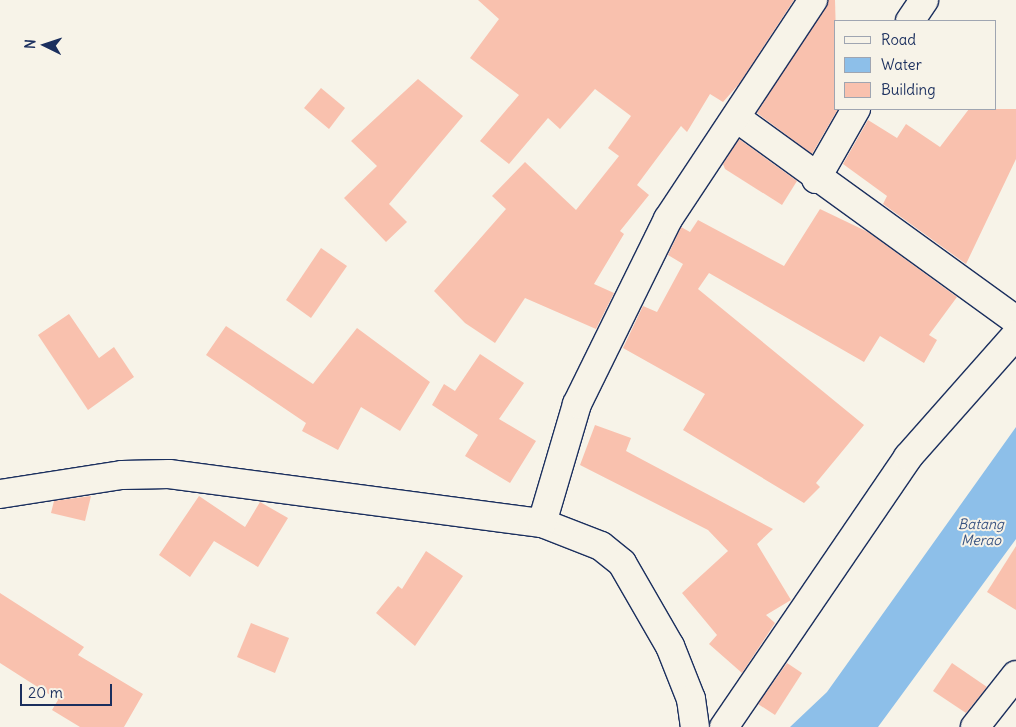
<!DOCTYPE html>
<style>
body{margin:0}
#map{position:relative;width:1016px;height:727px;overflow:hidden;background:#f7f3e8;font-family:Delius,sans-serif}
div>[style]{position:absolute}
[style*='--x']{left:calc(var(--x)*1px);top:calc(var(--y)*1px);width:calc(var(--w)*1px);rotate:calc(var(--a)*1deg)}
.water>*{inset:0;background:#8dbfe9}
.building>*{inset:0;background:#f9c1ae}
.roads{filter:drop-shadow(1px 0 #1b2f5e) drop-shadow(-1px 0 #1b2f5e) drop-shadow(0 1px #1b2f5e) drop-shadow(0 -1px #1b2f5e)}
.minor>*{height:28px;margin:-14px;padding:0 14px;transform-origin:14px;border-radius:14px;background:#f7f3e8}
span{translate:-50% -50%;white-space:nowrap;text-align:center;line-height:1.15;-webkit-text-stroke:4px #f7f3e8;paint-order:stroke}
.water-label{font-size:14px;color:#385381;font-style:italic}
.legend{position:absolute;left:834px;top:20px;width:162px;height:90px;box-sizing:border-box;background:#f7f3e8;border:1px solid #9fa5b1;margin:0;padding:6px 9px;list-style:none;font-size:15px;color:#1b2f5e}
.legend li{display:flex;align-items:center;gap:10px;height:25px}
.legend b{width:25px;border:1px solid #9fa5b1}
.north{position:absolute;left:20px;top:20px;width:50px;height:50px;-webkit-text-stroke:4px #f7f3e8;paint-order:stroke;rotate:274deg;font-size:14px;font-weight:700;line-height:20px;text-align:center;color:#1b2f5e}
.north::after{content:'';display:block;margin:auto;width:18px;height:22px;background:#1b2f5e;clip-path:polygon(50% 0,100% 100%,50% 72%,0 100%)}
.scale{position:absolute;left:20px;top:684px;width:92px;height:22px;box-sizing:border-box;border:2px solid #1b2f5e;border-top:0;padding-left:6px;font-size:15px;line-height:18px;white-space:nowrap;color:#1b2f5e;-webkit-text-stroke:4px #f7f3e8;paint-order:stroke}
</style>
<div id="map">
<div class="water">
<i style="clip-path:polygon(1016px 427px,1016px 539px,878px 727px,790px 727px,827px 692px)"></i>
</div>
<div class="building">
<i style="clip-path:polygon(478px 0,794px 0,739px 84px,723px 102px,710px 94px,687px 132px,681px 126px,637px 185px,649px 195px,620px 231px,624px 234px,594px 284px,614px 293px,596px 329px,525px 298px,495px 343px,465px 323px,434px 291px,506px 209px,492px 196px,525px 162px,576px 210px,619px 156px,608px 148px,631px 116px,595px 89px,560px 129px,548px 118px,509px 164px,480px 141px,519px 95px,470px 58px,499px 19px)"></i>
<i style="clip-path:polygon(828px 0,835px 0,838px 109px,812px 154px,757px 113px)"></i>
<i style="clip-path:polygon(418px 79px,463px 116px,389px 204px,407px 222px,386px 242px,344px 198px,377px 166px,351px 141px)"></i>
<i style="clip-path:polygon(321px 88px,345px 108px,329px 129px,304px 108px)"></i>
<i style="clip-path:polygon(969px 109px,1016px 109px,1016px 159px,966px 264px,883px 204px,887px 196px,843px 164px,868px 120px,897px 138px,906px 124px,940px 147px)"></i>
<i style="clip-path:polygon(739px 139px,797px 181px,782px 205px,725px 169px,723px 164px)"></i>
<i style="clip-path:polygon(820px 209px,868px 232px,957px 297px,929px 335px,937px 340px,924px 363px,880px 336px,864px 362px,709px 273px,698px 289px,864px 425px,816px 483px,820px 487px,804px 503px,683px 430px,705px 394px,623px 348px,643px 306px,657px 312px,683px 264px,668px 255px,681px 227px,690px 232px,698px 220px,784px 266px)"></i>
<i style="clip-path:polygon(321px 248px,347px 266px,311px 318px,286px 300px)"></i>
<i style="clip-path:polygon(69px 314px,99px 358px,114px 347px,134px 377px,88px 410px,38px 335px)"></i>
<i style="clip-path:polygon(226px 326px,313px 384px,357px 328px,430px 382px,400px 431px,361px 407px,338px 450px,302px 431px,306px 423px,206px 355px)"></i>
<i style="clip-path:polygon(480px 354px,524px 383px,499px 419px,536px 441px,510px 483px,465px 456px,478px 435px,432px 405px,444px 384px,455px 391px)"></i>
<i style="clip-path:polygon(595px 425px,631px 438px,626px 451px,773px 529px,757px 544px,791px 600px,766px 615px,775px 623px,742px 673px,709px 644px,717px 635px,682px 593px,728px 551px,708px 530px,580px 465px)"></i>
<i style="clip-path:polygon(91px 496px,85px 521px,51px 513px,54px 501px)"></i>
<i style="clip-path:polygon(199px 496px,245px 527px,260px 502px,288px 518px,258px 567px,214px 541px,190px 577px,159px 555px)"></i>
<i style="clip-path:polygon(1016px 546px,1016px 610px,987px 592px)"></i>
<i style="clip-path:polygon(426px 551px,463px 576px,415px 646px,376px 613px,398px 586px,402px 589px)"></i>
<i style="clip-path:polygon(0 593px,84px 647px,78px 655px,143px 694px,124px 727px,80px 727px,52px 710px,58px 700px,0 663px)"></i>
<i style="clip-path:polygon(251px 623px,289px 638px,275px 673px,237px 657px)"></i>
<i style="clip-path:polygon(787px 663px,802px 673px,775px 715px,758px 704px)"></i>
<i style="clip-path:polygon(952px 663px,987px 687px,966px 713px,933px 691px)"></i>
</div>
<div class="roads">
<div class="minor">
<i style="--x:910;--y:21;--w:25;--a:-56"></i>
<i style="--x:738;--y:119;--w:343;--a:35.9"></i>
<i style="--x:816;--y:179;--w:81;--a:-60.3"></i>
<i style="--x:0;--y:494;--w:123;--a:-8.9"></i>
<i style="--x:122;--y:475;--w:47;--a:-1.2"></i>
<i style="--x:169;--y:474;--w:376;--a:7.5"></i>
<i style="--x:542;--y:523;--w:63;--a:21.3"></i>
<i style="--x:601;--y:546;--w:27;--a:39"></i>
<i style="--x:622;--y:563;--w:96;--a:60"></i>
<i style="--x:670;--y:646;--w:57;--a:68.4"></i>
<i style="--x:691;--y:699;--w:28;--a:82"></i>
<i style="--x:542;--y:523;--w:124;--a:-73.6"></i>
<i style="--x:577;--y:404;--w:206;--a:-63.8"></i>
<i style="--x:668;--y:219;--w:263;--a:-56.5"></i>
<i style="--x:724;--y:727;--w:327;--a:-55.7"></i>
<i style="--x:908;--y:457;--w:163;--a:-48.5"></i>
<i style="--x:975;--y:727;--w:66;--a:-51.7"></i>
</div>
</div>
<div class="water-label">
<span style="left:981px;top:532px">Batang<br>Merao</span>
</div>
<ul class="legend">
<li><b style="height:6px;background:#f7f3e8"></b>Road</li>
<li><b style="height:14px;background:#8dbfe9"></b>Water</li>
<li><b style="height:14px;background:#f9c1ae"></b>Building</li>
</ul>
<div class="north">N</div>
<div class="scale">20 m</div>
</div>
